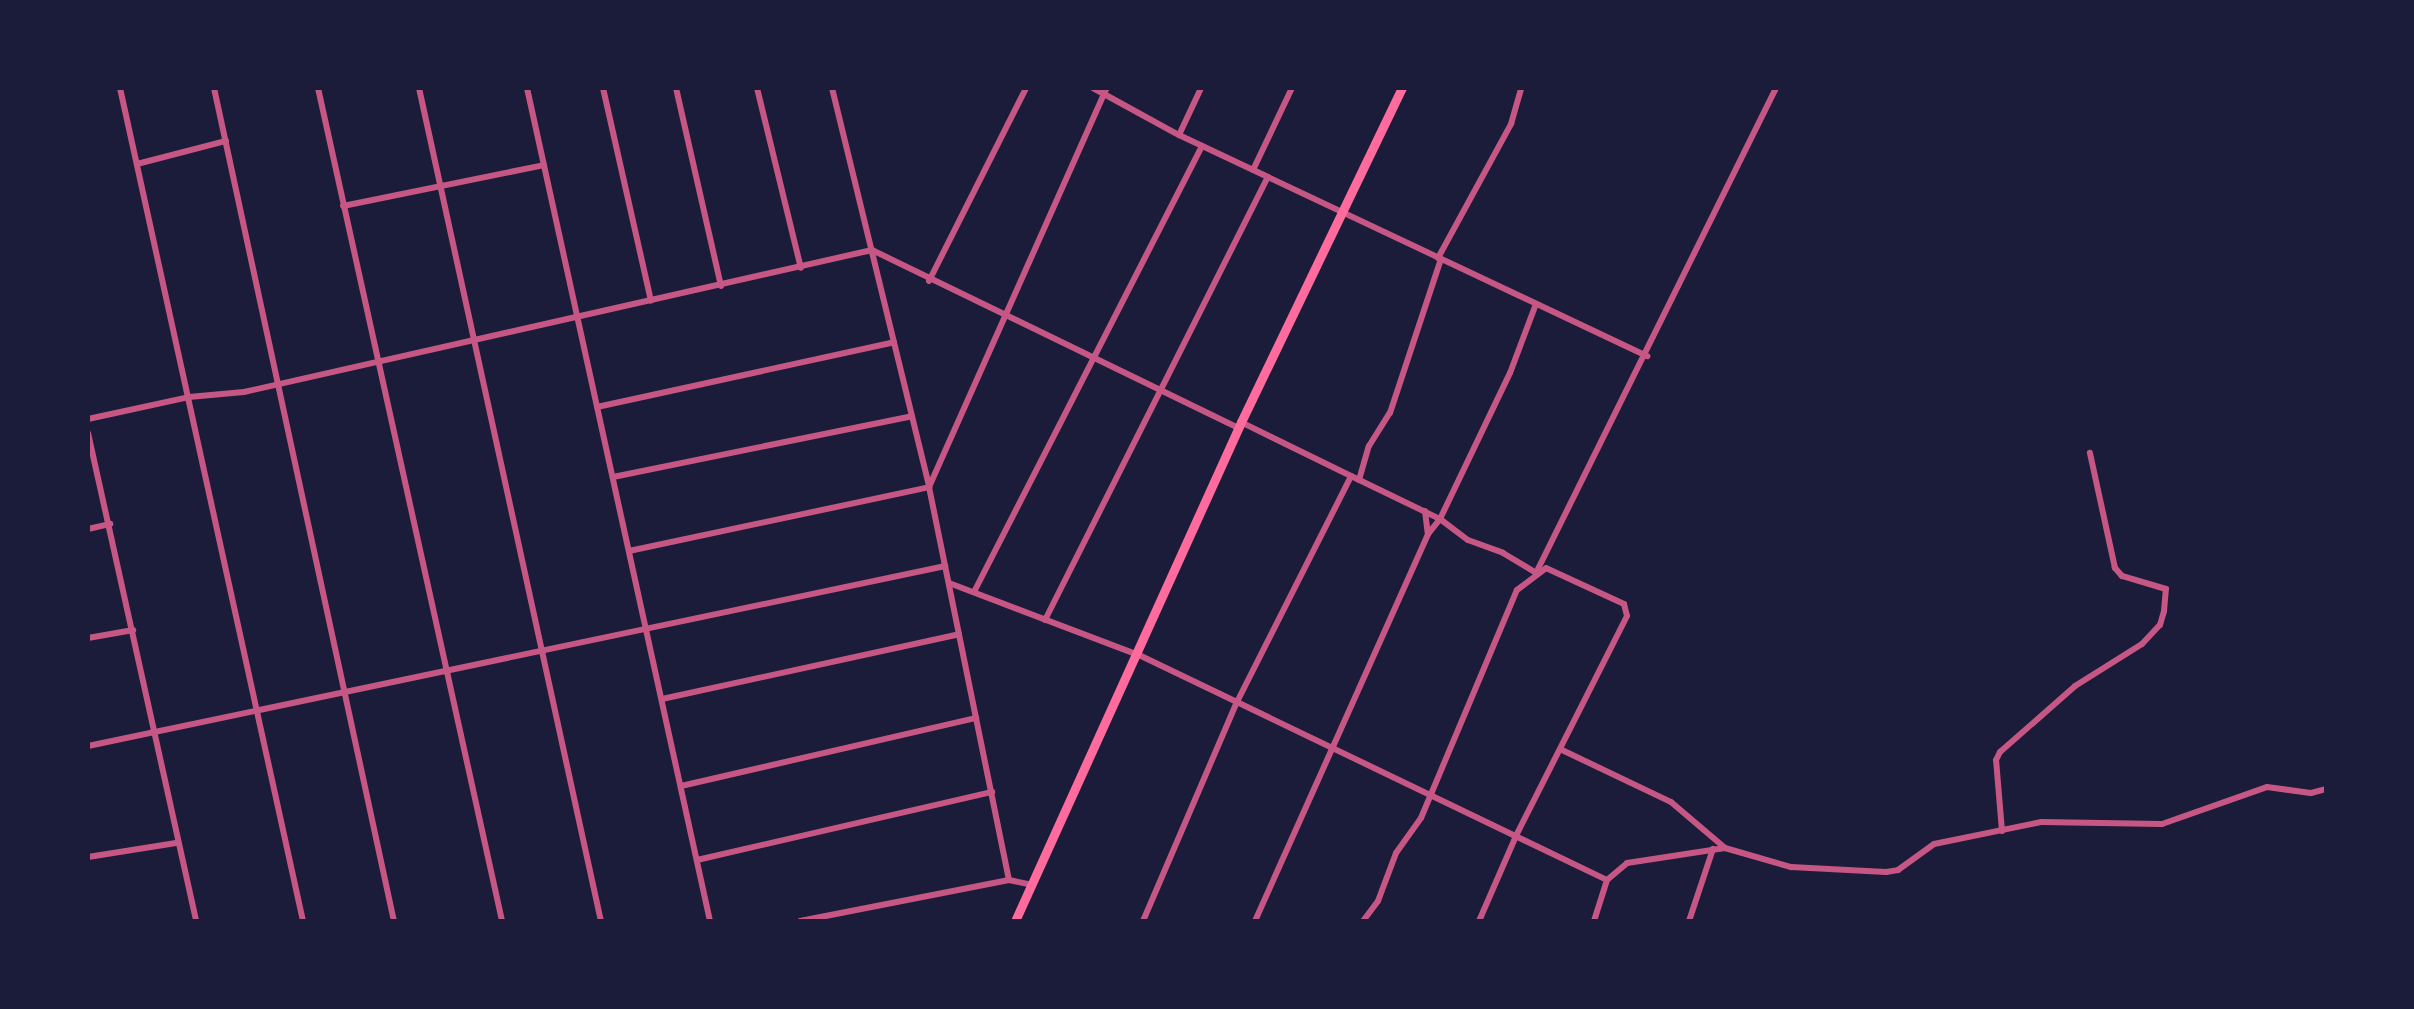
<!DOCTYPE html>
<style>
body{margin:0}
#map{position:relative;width:2414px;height:1009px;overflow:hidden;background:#1b1b3a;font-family:Cabin,sans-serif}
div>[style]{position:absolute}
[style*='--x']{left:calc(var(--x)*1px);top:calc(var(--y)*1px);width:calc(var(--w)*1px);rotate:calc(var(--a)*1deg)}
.minor>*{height:6px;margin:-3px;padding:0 3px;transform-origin:3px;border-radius:3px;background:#c65784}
.primary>*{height:9px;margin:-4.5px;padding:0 4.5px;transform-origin:4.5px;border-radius:4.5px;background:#ff6b9d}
span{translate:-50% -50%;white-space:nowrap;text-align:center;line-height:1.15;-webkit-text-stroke:8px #1b1b3a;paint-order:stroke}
.frame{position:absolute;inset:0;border:90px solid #1b1b3a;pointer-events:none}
</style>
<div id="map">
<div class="minor">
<i style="--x:120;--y:88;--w:853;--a:77.61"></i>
<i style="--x:214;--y:88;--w:852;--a:77.81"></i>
<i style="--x:318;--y:88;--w:853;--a:77.54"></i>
<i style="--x:419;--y:88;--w:853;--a:77.68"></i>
<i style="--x:527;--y:88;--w:853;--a:77.61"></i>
<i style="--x:603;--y:88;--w:218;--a:77.3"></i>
<i style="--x:676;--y:88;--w:203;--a:77.2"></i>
<i style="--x:757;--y:88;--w:185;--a:76.3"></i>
<i style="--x:832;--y:88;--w:411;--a:76.3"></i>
<i style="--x:929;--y:487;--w:401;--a:78.5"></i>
<i style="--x:1093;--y:88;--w:98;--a:28.7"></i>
<i style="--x:1179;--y:135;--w:518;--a:25.28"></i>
<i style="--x:1179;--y:135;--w:52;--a:-64.9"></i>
<i style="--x:137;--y:164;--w:92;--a:-14.5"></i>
<i style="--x:1253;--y:170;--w:91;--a:-64.6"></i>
<i style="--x:343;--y:206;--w:205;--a:-11.5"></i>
<i style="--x:1438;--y:258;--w:153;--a:-61.4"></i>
<i style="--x:1511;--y:124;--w:37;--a:-74"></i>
<i style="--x:929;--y:281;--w:216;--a:-63.3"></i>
<i style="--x:597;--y:407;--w:304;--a:-12.3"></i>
<i style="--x:88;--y:419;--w:103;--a:-12.3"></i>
<i style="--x:189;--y:397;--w:55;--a:-5.2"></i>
<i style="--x:244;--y:392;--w:644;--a:-12.74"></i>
<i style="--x:872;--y:250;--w:408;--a:25.9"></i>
<i style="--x:88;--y:433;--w:500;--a:77.5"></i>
<i style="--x:1351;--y:476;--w:99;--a:25.8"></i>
<i style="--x:1440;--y:519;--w:162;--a:-64.4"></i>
<i style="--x:1510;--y:373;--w:74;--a:-69.4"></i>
<i style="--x:613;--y:477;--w:305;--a:-11.5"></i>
<i style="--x:1359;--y:480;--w:35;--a:-74"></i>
<i style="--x:1369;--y:446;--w:39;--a:-58"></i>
<i style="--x:1390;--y:413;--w:162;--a:-71.7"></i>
<i style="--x:1425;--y:511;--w:23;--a:83"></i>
<i style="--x:88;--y:529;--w:23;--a:-13"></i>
<i style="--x:629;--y:551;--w:307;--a:-12"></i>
<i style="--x:929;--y:487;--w:437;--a:-66"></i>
<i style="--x:949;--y:583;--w:203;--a:20.8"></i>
<i style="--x:1139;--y:655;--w:519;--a:25.68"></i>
<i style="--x:974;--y:592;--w:501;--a:-62.92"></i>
<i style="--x:1045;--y:620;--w:496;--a:-63.3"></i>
<i style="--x:88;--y:638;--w:46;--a:-10.1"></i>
<i style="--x:662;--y:699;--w:304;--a:-12.3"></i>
<i style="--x:88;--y:746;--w:876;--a:-11.86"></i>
<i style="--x:1562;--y:750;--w:121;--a:25.5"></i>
<i style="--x:1671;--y:802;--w:71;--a:40.4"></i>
<i style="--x:681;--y:786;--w:303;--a:-13"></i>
<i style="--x:2002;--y:831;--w:71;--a:-94.8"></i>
<i style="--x:1996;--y:760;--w:9;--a:-63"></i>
<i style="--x:2000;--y:752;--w:100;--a:-41.3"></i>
<i style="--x:2075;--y:686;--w:79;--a:-32.1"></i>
<i style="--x:2142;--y:644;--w:26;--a:-47"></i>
<i style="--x:2160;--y:625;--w:15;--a:-74"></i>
<i style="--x:2164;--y:611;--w:22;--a:-85"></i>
<i style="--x:2166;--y:589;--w:46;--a:-163.5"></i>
<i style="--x:2122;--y:576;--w:11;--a:-131"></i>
<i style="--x:2115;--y:568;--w:118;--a:-102.3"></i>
<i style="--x:88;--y:857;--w:89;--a:-9"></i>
<i style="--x:697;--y:860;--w:303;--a:-13"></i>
<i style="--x:800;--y:921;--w:213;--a:-11.1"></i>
<i style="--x:1009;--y:880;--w:24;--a:12"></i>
<i style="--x:1143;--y:921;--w:238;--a:-66.8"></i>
<i style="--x:1237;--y:702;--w:253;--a:-63.2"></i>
<i style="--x:1351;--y:476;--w:123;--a:-153.9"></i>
<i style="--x:1255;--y:921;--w:424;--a:-65.9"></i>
<i style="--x:1428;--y:534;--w:19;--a:-51"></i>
<i style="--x:1440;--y:519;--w:35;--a:37"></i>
<i style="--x:1468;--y:540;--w:37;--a:20"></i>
<i style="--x:1503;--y:553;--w:39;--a:31"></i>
<i style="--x:1536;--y:573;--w:541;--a:-63.67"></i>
<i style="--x:1363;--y:921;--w:25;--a:-53"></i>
<i style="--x:1378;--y:901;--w:51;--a:-69.4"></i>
<i style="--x:1396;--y:853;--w:43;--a:-54.5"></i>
<i style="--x:1421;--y:818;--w:247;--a:-67.2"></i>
<i style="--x:1517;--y:590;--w:36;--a:-37"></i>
<i style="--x:1546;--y:568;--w:86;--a:24.8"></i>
<i style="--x:1624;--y:604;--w:12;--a:76"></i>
<i style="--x:1627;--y:616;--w:246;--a:116.8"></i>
<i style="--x:1516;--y:836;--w:93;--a:113.5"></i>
<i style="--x:1594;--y:921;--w:43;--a:-72.4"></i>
<i style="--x:1607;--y:880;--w:26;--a:-40"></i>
<i style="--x:1627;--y:863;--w:99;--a:-8.7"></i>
<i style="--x:1725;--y:848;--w:69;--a:16.1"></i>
<i style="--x:1791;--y:867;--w:95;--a:3"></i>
<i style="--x:1886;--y:872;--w:12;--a:-9"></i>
<i style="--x:1898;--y:870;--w:44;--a:-35.8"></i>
<i style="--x:1934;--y:844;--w:109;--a:-11.6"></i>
<i style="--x:2041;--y:822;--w:121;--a:0.9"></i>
<i style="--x:2162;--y:824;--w:111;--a:-19.4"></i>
<i style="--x:2267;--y:787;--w:44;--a:7.8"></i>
<i style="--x:2311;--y:793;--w:16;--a:-15"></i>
<i style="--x:1689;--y:921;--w:76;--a:-71.6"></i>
</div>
<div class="primary">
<i style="--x:1015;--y:921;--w:548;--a:-65.63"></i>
<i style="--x:1241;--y:422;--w:371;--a:-64.3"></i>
</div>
<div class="frame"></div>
</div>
